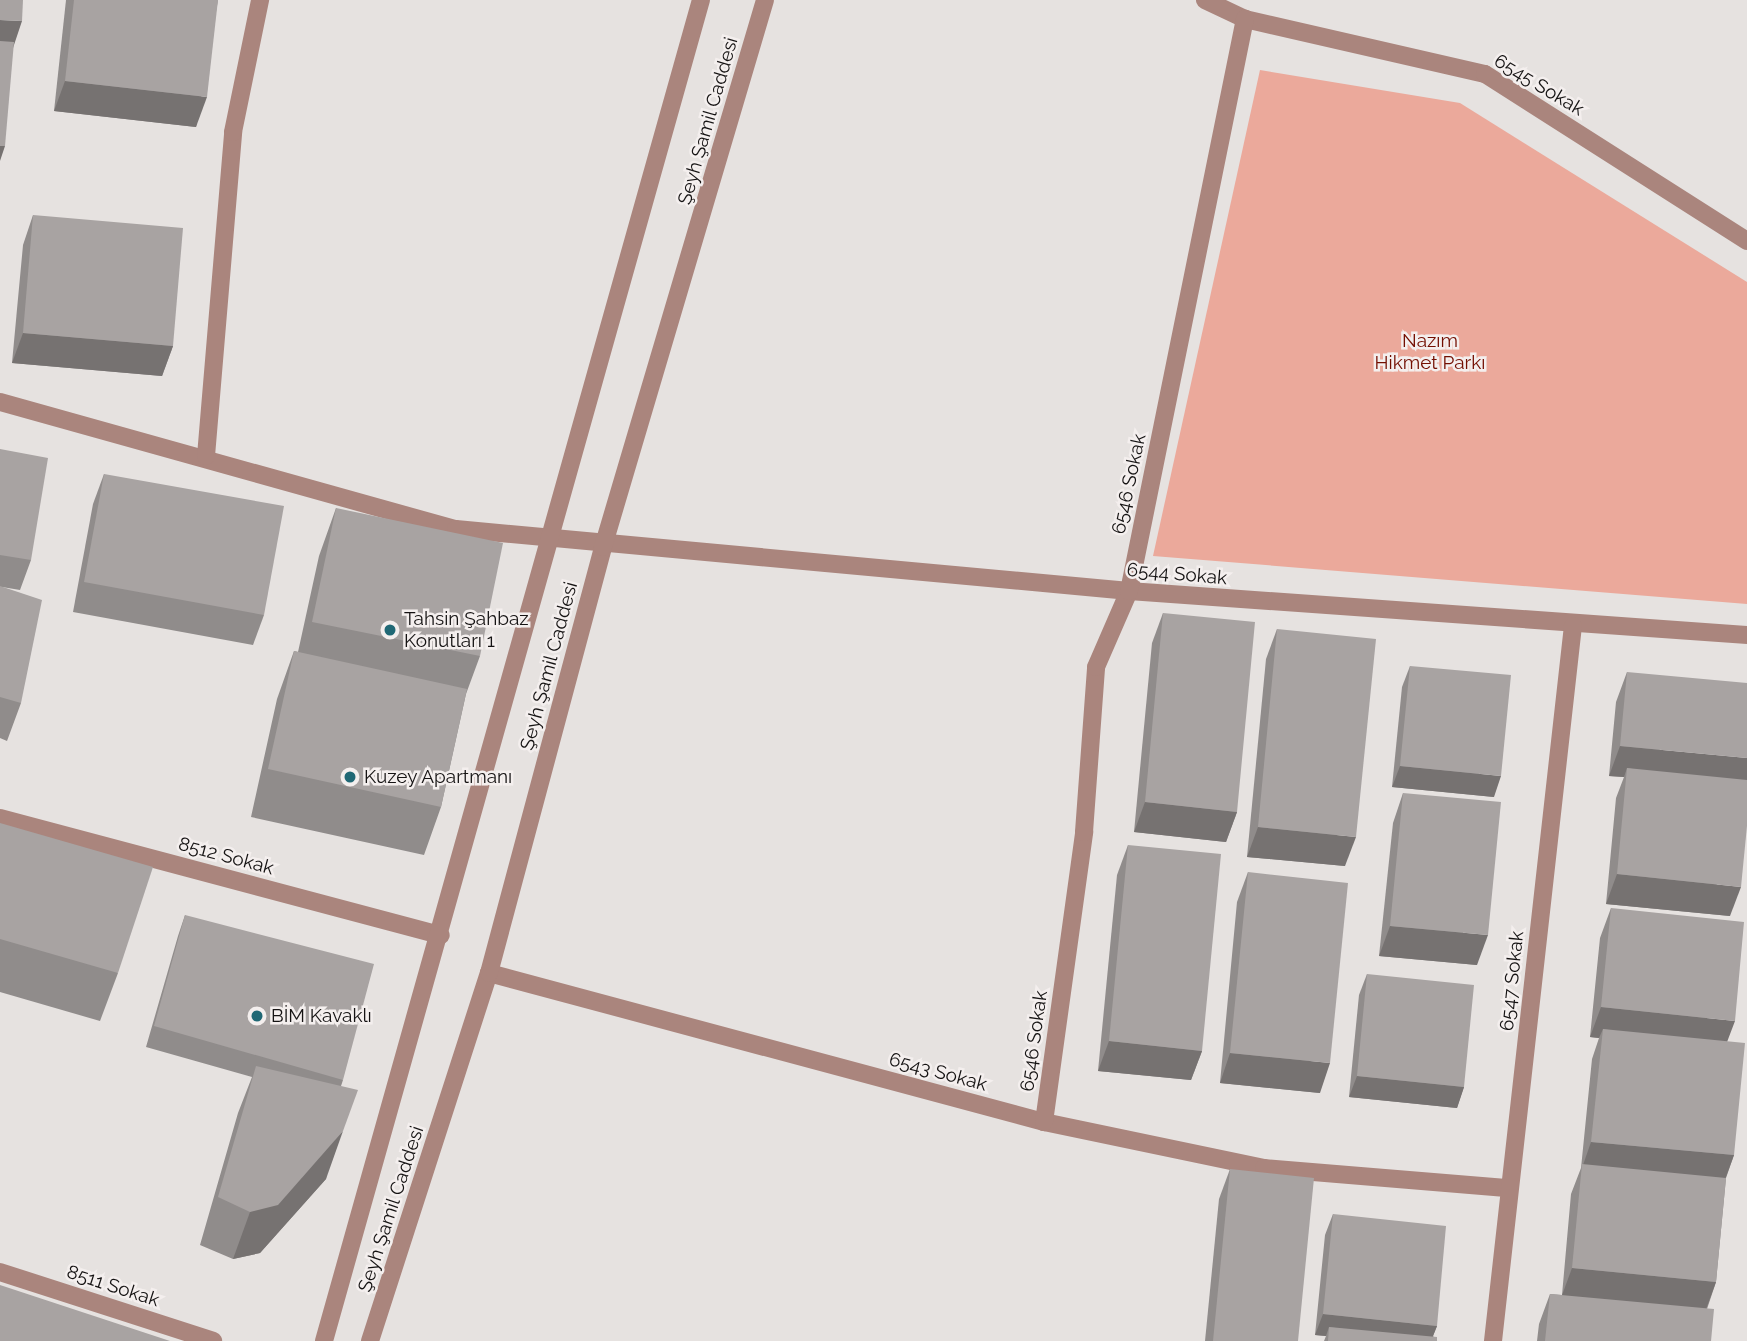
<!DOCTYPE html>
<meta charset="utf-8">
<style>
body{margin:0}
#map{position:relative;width:1747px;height:1341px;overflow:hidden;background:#e6e2e0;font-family:Raleway,sans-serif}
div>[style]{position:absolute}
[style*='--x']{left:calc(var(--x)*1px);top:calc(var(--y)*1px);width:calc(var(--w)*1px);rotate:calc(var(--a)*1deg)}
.green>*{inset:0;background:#eba99b}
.minor>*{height:18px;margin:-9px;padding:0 9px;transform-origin:9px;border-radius:9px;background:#aa857d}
.tertiary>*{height:18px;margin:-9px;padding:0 9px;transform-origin:9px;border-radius:9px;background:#aa857d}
.wall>*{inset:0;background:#908c8b}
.shaded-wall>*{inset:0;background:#767271}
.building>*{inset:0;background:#a8a3a2}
.dots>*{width:19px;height:19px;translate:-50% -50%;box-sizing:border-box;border:4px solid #f4efee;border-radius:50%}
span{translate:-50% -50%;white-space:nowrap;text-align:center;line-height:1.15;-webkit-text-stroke:5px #f4efee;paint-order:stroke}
.street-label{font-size:19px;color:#151313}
.park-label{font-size:19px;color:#730e00}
.poi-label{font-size:19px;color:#151313}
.left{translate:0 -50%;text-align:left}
</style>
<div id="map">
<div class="green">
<i style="clip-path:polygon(1260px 70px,1460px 103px,1747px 282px,1747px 604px,1153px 556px)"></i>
</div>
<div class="minor">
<i style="--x:1205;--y:0;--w:44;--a:25.4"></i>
<i style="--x:1245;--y:19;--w:246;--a:12.9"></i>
<i style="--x:1485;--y:74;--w:311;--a:32.5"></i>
<i style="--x:0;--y:402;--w:473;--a:15.6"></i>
<i style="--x:456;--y:529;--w:676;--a:5.26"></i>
<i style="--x:1129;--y:591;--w:620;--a:4.07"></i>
<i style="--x:206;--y:456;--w:325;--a:-85.2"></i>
<i style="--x:233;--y:132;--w:135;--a:-78.4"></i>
<i style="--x:0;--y:818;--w:456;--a:14.9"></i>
<i style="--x:489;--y:973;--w:575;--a:15.03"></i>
<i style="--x:1044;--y:1122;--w:225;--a:11.8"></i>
<i style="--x:1264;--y:1168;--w:246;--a:4.7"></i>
<i style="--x:1044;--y:1122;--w:293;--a:-82.1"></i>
<i style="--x:1084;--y:832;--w:165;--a:-85.8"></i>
<i style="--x:1096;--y:667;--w:83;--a:-66.5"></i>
<i style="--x:1129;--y:591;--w:584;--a:-78.54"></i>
<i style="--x:0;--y:1272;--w:224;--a:17.9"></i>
<i style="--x:1493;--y:1341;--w:719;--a:-83.62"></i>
</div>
<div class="tertiary">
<i style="--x:324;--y:1341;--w:1393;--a:-74.3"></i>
<i style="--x:370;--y:1341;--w:387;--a:-72.1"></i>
<i style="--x:489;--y:973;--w:441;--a:-75"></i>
<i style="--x:603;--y:547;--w:570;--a:-73.5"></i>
</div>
<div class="wall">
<i style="clip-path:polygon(66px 0,218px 0,196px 127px,54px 111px)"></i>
<i style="clip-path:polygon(33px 215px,173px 346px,162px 376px,12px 363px,23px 245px)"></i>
<i style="clip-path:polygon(0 449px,31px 560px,20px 590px,2px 587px,21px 703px,7px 741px,0 738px)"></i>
<i style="clip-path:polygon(104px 474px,264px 615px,253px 645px,73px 612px,93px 504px)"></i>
<i style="clip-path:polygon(336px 508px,480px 656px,466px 694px,441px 807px,424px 855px,251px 817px,277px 699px,294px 651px,298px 652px,319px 556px)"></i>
<i style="clip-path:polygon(1163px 613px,1237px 812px,1226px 842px,1134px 832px,1152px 643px)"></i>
<i style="clip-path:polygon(1277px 629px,1345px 866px,1247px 857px,1266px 659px)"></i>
<i style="clip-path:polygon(1410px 666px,1494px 797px,1392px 787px,1402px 687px)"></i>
<i style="clip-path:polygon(1627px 672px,1730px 916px,1606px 904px,1616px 798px,1624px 777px,1609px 776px,1616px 702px)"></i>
<i style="clip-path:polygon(1403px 793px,1477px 965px,1379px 956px,1393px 823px)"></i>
<i style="clip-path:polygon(0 823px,118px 973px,100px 1021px,0 992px)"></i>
<i style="clip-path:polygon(1128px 845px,1202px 1051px,1191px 1080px,1098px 1071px,1117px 875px)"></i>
<i style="clip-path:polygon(1248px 872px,1320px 1093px,1220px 1083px,1237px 902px)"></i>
<i style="clip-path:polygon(1611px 908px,1727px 1042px,1734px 1155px,1726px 1178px,1716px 1282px,1707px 1309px,1711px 1341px,1537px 1341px,1539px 1324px,1550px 1294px,1562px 1295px,1571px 1194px,1581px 1168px,1592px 1059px,1599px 1038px,1590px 1037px,1600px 938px)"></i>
<i style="clip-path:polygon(185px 915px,343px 1080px,341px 1086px,326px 1179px,260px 1253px,233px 1259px,200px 1245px,238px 1113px,252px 1077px,146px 1047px,178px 936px)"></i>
<i style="clip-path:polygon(1367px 974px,1464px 1087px,1457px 1108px,1349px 1097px,1359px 995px)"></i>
<i style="clip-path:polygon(1230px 1169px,1298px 1341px,1205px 1341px,1219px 1199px)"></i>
<i style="clip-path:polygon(1333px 1214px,1437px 1326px,1433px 1336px,1437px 1341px,1324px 1341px,1326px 1336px,1315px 1335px,1325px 1235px)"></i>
</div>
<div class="shaded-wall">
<i style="clip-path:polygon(0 20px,22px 21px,12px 51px,0 50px)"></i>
<i style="clip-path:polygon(65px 81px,207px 97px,196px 127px,54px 111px)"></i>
<i style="clip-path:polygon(0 146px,5px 146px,0 161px)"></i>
<i style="clip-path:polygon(23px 333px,173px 346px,162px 376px,12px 363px)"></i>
<i style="clip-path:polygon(1620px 746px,1747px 758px,1747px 789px,1627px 768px,1624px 777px,1609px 776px)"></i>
<i style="clip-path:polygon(1400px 766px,1501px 776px,1494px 797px,1392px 787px)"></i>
<i style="clip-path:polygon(1145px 802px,1237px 812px,1226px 842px,1134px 832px)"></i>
<i style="clip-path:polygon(1258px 827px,1356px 837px,1345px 866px,1247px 857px)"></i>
<i style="clip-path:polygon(1617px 874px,1741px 887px,1730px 916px,1606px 904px)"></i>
<i style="clip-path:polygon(1390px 926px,1488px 935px,1477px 965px,1379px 956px)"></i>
<i style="clip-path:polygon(1601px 1007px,1735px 1021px,1724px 1050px,1603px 1029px,1599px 1038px,1590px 1037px)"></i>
<i style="clip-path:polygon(1109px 1041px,1202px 1051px,1191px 1080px,1098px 1071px)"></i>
<i style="clip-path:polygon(1230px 1053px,1330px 1063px,1320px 1093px,1220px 1083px)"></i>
<i style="clip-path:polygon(1357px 1076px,1464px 1087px,1457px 1108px,1349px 1097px)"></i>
<i style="clip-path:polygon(343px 1131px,326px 1179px,260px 1253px,233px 1259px,250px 1212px)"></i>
<i style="clip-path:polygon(1591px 1142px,1734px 1155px,1723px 1185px,1582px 1168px)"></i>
<i style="clip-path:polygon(1572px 1268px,1716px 1282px,1705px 1312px,1561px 1298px)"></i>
<i style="clip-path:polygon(1323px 1314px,1437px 1326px,1431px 1341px,1329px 1327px,1326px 1336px,1315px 1335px)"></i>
</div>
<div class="building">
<i style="clip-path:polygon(0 0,23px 0,22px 21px,0 20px)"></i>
<i style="clip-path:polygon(74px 0,218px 0,207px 97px,65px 81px)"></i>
<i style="clip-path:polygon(0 41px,14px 42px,5px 146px,0 146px)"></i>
<i style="clip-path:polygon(33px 215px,183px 228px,173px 346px,23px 333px)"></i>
<i style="clip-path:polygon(0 449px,48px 458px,31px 560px,0 555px)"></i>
<i style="clip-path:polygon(104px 474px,284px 506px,264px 615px,84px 582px)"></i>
<i style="clip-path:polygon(336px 508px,503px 543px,480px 656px,312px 622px)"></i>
<i style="clip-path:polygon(0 586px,42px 600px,21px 703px,0 697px)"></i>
<i style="clip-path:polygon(1163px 613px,1255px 622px,1237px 812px,1145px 802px)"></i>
<i style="clip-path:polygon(1277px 629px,1376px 639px,1356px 837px,1258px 827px)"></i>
<i style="clip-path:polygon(294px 651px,467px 689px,441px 807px,268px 769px)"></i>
<i style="clip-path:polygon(1410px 666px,1511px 675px,1501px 776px,1400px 766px)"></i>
<i style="clip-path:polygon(1627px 672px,1747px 683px,1747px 758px,1620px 746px)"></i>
<i style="clip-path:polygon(1627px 768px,1747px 780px,1747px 826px,1741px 887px,1617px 874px)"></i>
<i style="clip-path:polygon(1403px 793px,1501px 802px,1488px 935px,1390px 926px)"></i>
<i style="clip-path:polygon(0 823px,153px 867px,118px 973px,0 939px)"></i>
<i style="clip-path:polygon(1128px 845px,1221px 854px,1202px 1051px,1109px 1041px)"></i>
<i style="clip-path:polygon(1248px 872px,1348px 883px,1330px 1063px,1230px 1053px)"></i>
<i style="clip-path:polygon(1611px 908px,1744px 922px,1735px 1021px,1601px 1007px)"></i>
<i style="clip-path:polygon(185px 915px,374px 964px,343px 1080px,154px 1026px)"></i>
<i style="clip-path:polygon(1367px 974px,1474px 985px,1464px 1087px,1357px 1076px)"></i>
<i style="clip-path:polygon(1603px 1029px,1745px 1043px,1734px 1155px,1591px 1142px)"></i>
<i style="clip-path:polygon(256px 1066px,358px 1090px,343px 1131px,278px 1205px,250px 1212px,218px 1197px)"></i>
<i style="clip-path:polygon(1582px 1164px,1726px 1178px,1716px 1282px,1572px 1268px)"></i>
<i style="clip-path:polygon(1230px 1169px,1314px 1178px,1298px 1341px,1213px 1341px)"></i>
<i style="clip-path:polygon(1333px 1214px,1446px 1226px,1437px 1326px,1323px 1314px)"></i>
<i style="clip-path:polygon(0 1285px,170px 1341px,0 1341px)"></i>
<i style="clip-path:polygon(1550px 1294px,1714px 1309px,1711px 1341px,1545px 1341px)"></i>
<i style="clip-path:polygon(1329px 1327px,1437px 1337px,1437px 1341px,1328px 1341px)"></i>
</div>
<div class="dots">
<i style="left:390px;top:630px;background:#206875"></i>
<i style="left:350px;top:777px;background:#206875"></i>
<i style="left:257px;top:1016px;background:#206875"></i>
</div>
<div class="street-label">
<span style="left:1539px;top:85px;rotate:31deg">6545 Sokak</span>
<span style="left:708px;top:121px;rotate:-74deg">Şeyh Şamil Caddesi</span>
<span style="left:1129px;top:484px;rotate:-78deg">6546 Sokak</span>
<span style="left:1177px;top:574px;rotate:5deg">6544 Sokak</span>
<span style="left:549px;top:666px;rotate:-75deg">Şeyh Şamil Caddesi</span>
<span style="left:226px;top:856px;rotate:15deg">8512 Sokak</span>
<span style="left:1512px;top:981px;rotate:-84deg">6547 Sokak</span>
<span style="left:1034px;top:1041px;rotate:-82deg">6546 Sokak</span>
<span style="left:938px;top:1072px;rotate:15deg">6543 Sokak</span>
<span style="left:391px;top:1209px;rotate:-72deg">Şeyh Şamil Caddesi</span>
<span style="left:113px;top:1286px;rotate:18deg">8511 Sokak</span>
</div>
<div class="park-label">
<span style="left:1430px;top:352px">Nazım<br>Hikmet Parkı</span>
</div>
<div class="poi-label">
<span class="left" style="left:404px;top:630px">Tahsin Şahbaz<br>Konutları 1</span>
<span class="left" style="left:364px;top:777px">Kuzey Apartmanı</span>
<span class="left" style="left:271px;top:1016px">BİM Kavaklı</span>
</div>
</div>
